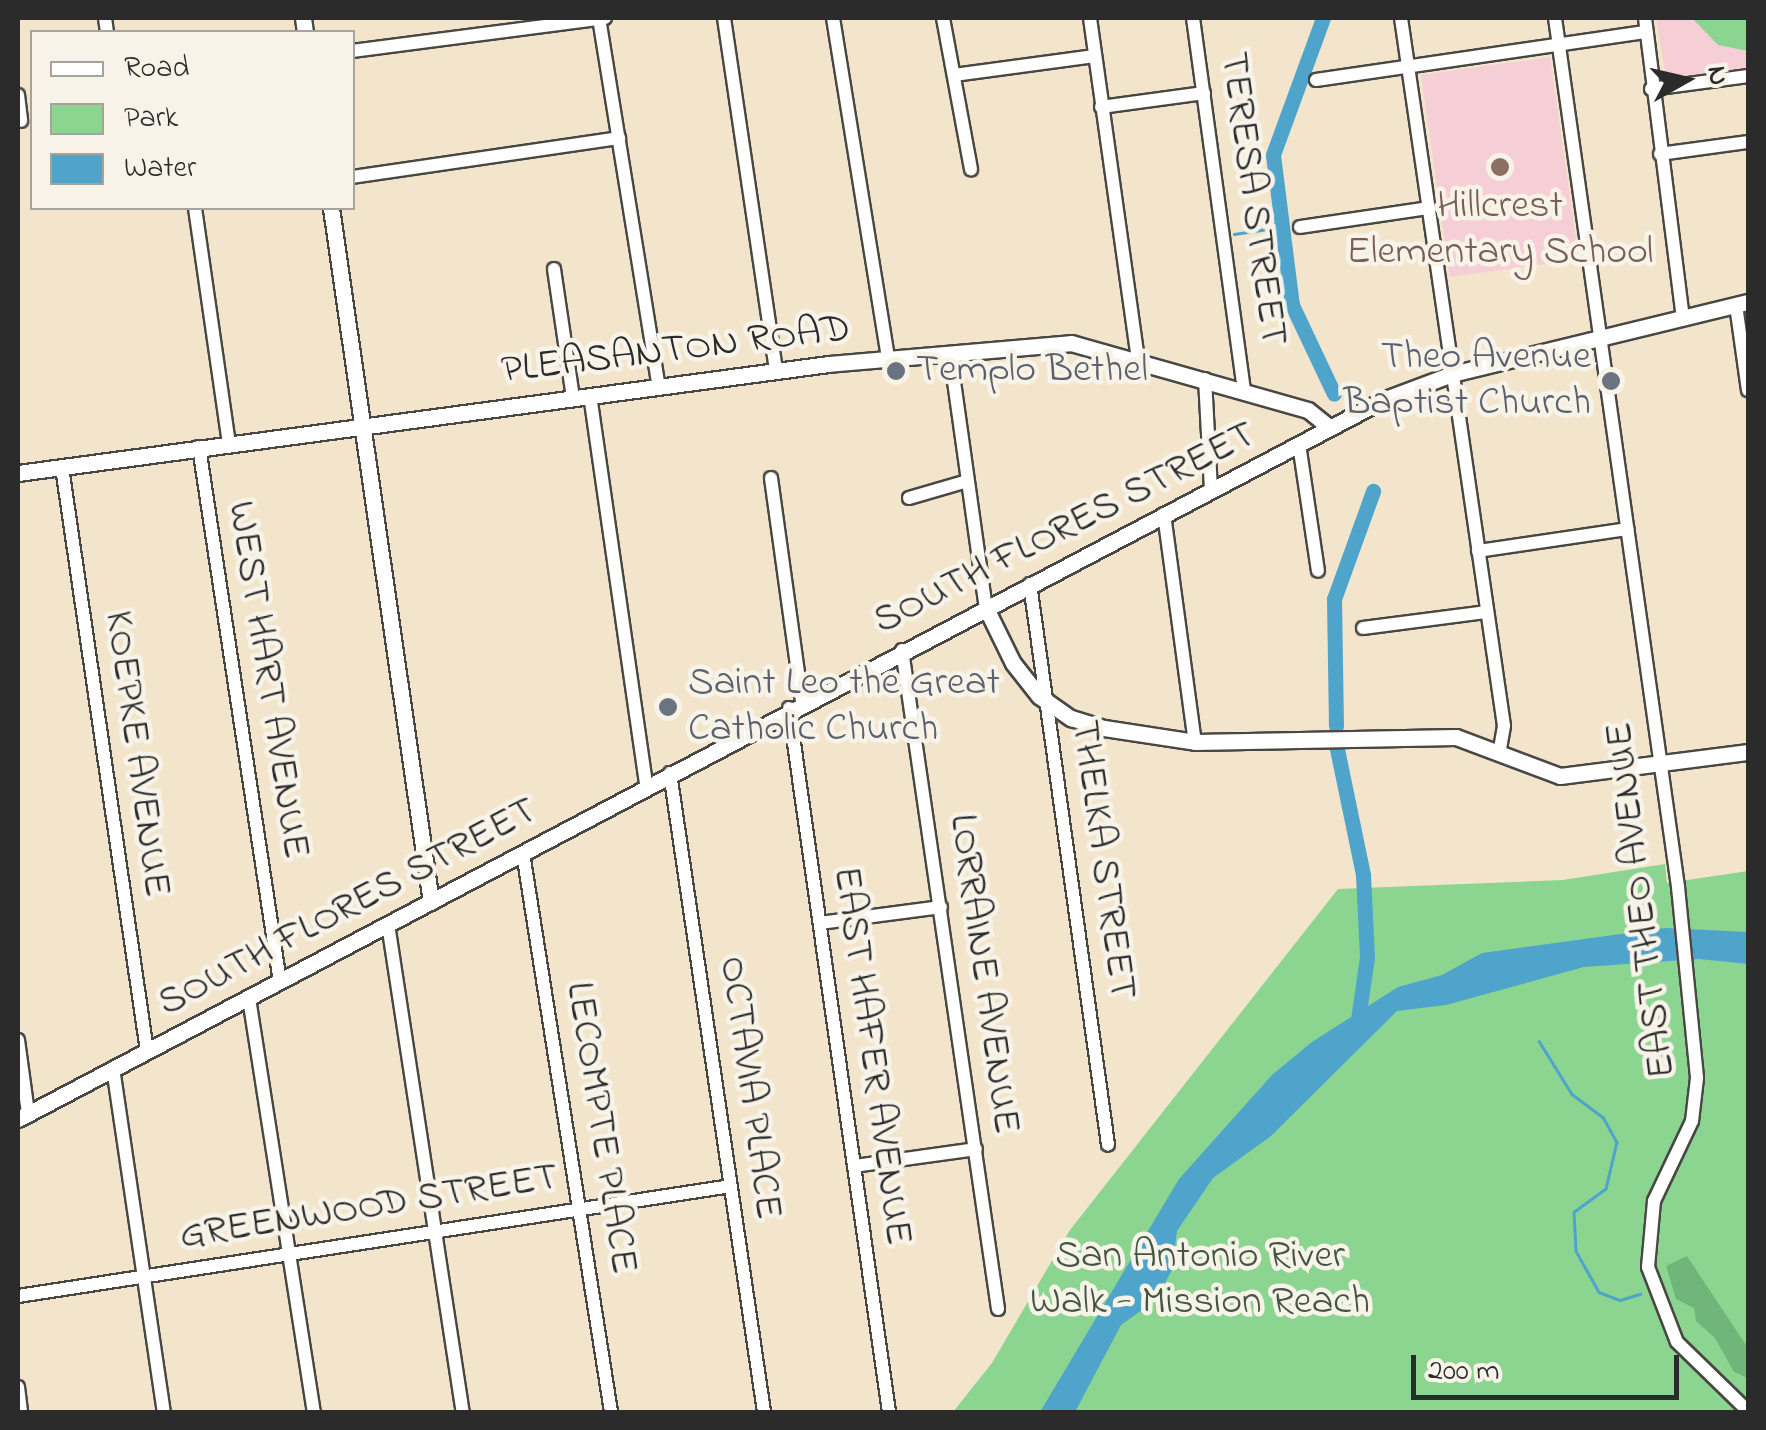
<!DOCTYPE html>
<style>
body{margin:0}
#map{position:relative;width:1766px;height:1430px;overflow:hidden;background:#f2e5cc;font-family:"Indie Flower",sans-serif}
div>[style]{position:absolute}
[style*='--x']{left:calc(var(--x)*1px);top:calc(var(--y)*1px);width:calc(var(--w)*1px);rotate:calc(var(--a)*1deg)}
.built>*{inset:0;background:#f6cfd6}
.green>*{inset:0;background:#8bd591}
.forest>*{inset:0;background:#70b67b}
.water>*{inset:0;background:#4fa4cb}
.stream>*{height:2.5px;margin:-1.25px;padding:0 1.25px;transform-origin:1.25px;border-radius:1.25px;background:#4fa4cb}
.river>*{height:15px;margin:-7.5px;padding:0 7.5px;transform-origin:7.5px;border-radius:7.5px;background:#4fa4cb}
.roads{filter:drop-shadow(2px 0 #494743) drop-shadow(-2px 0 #494743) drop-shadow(0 2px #494743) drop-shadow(0 -2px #494743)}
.minor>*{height:12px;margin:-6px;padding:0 6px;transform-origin:6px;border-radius:6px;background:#fff}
.major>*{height:15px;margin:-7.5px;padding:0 7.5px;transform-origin:7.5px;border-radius:7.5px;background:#fff}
.dots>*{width:28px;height:28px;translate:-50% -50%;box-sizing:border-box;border:5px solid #f7f3e8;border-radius:50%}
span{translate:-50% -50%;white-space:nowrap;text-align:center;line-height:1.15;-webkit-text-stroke:9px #f7f3e8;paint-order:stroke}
.street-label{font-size:40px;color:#2b2b2b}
.education-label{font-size:40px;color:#785e54}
.worship-label{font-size:40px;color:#5b616d}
.right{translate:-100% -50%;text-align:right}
.left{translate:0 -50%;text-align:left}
.park-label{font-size:40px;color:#435644}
.frame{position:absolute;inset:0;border:20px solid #2b2b2b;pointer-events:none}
.legend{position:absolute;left:30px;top:30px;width:325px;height:180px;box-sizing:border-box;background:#f7f3e8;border:2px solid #a5a39c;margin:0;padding:12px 18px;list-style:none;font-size:30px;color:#2b2b2b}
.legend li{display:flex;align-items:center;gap:20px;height:50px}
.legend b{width:50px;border:2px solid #a5a39c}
.north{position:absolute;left:1636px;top:30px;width:100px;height:100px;-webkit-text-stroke:8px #f7f3e8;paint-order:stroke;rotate:82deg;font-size:28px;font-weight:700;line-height:40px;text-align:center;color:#2b2b2b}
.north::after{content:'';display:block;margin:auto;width:35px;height:45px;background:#2b2b2b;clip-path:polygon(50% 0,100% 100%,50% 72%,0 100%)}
.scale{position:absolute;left:1411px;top:1355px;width:268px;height:45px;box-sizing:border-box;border:5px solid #2b2b2b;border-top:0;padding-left:12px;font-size:30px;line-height:35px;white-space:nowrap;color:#2b2b2b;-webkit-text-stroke:8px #f7f3e8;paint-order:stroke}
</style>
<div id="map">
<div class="built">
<i style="clip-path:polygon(1656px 18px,1748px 18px,1748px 67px,1666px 78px)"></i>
<i style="clip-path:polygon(1550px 57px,1579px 259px,1450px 277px,1421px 75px)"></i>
</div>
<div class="green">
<i style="clip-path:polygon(1692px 18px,1748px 18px,1748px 51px,1718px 45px)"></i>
<i style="clip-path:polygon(1665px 864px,1667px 883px,1748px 871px,1748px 1412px,953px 1412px,992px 1363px,1070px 1230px,1338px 889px,1563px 880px)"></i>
</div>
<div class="forest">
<i style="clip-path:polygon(1687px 1256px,1748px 1348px,1748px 1378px,1734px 1372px,1715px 1338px,1696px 1321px,1694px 1308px,1676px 1299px,1666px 1266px)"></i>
</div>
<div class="water">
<i style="clip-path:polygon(1665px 928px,1748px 932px,1748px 964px,1699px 959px,1584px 967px,1446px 1005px,1397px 1011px,1271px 1136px,1213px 1178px,1177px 1231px,1172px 1270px,1156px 1300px,1121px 1325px,1075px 1412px,1040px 1412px,1179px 1179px,1272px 1075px,1312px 1042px,1398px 987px,1442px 975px,1482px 953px)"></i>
</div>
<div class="stream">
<i style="--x:1234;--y:234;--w:48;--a:-8.5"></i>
<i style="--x:1539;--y:1041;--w:62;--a:58.1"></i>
<i style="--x:1572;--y:1094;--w:39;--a:37"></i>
<i style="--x:1603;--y:1117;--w:29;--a:61"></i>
<i style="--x:1617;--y:1142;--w:48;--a:103.2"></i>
<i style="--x:1606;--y:1189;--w:39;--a:144"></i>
<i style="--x:1574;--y:1212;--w:39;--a:87"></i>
<i style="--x:1576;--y:1251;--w:47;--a:60.7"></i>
<i style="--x:1599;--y:1292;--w:22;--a:21"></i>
<i style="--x:1620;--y:1300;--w:21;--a:-17"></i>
</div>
<div class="river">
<i style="--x:1323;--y:18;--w:146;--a:110.1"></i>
<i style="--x:1273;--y:155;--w:151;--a:82.8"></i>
<i style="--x:1292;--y:305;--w:98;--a:64.7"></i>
<i style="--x:1336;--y:726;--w:127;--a:-90.9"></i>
<i style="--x:1334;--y:599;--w:115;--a:-70.1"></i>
<i style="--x:1337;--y:749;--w:129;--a:78.3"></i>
<i style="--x:1363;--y:875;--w:82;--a:87.2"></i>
<i style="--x:1367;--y:957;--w:70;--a:98.2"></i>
</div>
<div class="roads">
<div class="minor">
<i style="--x:105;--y:18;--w:14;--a:82"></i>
<i style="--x:599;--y:18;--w:374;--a:80.8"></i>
<i style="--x:724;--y:18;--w:357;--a:81.6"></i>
<i style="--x:833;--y:18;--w:343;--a:80.8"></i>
<i style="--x:943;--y:18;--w:154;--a:79.5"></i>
<i style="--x:1090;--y:18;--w:343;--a:82"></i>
<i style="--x:1193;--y:18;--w:375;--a:82.2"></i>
<i style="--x:1401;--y:18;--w:715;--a:81.72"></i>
<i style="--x:1504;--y:726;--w:27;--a:100"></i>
<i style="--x:1555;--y:18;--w:878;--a:81.94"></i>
<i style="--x:1678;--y:887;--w:192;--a:84.3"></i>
<i style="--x:1697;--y:1078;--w:43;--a:96.6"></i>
<i style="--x:1692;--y:1121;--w:89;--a:115.4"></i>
<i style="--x:1654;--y:1201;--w:66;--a:95.2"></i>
<i style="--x:1648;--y:1267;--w:80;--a:68.9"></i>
<i style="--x:1677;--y:1342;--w:99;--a:44.2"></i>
<i style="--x:1645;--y:18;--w:302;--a:82.8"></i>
<i style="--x:352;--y:51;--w:255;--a:-7.4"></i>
<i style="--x:954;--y:75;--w:142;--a:-7.7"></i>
<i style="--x:1316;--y:80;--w:334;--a:-8.3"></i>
<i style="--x:1651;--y:89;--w:98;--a:-7.6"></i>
<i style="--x:18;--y:95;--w:26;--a:83"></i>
<i style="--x:1101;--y:107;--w:104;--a:-7.7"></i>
<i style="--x:1660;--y:154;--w:89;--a:-7.8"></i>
<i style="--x:352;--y:177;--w:270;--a:-8.3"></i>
<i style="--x:195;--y:208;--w:237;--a:81.8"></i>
<i style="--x:1300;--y:227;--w:130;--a:-8.4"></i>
<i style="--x:554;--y:269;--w:129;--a:81.6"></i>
<i style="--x:1736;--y:305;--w:86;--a:82"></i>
<i style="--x:950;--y:353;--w:258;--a:82"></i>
<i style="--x:1205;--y:379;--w:111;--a:86.9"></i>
<i style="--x:590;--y:395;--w:394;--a:81.8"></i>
<i style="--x:1299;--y:444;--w:128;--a:81.5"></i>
<i style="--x:199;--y:447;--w:541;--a:81.39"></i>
<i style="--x:62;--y:467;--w:590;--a:81.72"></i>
<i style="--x:771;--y:478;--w:226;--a:82.1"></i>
<i style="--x:909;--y:498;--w:60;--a:-16.3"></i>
<i style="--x:1164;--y:514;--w:230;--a:82.3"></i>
<i style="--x:1478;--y:551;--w:151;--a:-8.4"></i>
<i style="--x:1030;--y:584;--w:566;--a:82.08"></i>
<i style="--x:1363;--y:628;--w:125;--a:-7.4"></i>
<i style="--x:902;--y:650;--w:666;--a:81.71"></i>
<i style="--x:789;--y:708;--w:711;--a:81.92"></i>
<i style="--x:670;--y:773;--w:646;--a:81.63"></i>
<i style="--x:523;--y:853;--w:566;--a:81.05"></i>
<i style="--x:820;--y:923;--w:122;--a:-7.5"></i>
<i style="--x:388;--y:924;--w:494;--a:81.3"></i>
<i style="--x:249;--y:998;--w:419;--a:81.1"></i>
<i style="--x:18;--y:1040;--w:74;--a:82.2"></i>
<i style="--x:113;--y:1068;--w:348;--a:81.6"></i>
<i style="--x:854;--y:1166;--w:123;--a:-7.9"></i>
<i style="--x:18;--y:1296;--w:721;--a:-8.77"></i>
<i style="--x:18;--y:1387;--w:25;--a:83"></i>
</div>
<div class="major">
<i style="--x:303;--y:18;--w:14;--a:82"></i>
<i style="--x:331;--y:208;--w:701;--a:81.8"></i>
<i style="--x:18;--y:473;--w:817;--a:-7.66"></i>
<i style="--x:828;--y:364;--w:244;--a:-4.9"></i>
<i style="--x:1071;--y:343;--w:246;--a:15.8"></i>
<i style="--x:1308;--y:410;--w:28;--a:39"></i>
<i style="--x:986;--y:608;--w:61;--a:63.9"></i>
<i style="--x:1013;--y:663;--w:42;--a:51.8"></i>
<i style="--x:1039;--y:696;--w:39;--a:35"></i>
<i style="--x:1071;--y:718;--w:34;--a:17"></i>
<i style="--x:1104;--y:728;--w:92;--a:8.7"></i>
<i style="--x:1195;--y:742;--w:261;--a:-1.1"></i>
<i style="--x:1456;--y:737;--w:111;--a:20.6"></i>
<i style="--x:1560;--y:776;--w:190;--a:-7.3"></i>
<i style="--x:18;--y:1119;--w:1543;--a:-27.78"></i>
<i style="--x:1383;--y:400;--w:74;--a:-20.6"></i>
<i style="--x:1452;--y:374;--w:305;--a:-13.7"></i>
</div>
</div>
<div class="dots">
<i style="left:1500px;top:167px;background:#8d6e63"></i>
<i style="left:896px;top:371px;background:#6b7280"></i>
<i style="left:1611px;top:381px;background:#6b7280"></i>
<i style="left:668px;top:707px;background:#6b7280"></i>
</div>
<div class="street-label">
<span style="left:1252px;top:199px;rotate:82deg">TERESA STREET</span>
<span style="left:676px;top:351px;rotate:-7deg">PLEASANTON ROAD</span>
<span style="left:1065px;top:529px;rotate:-27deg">SOUTH FLORES STREET</span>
<span style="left:267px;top:680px;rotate:81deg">WEST HART AVENUE</span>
<span style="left:136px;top:754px;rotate:82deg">KOEPKE AVENUE</span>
<span style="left:1102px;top:860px;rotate:82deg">THELKA STREET</span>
<span style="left:1642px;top:900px;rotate:-97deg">EAST THEO AVENUE</span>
<span style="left:348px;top:908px;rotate:-28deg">SOUTH FLORES STREET</span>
<span style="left:983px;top:974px;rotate:82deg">LORRAINE AVENUE</span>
<span style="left:871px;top:1056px;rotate:82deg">EAST HAFER AVENUE</span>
<span style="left:749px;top:1088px;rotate:82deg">OCTAVIA PLACE</span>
<span style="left:600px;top:1128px;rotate:81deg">LECOMPTE PLACE</span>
<span style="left:369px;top:1208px;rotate:-9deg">GREENWOOD STREET</span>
</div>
<div class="education-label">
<span style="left:1500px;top:230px">Hillcrest<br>Elementary School</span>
</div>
<div class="worship-label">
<span class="right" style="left:1591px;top:381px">Theo Avenue<br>Baptist Church</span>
<span class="left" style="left:916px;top:371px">Templo Bethel</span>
<span class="left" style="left:688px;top:707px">Saint Leo the Great<br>Catholic Church</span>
</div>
<div class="park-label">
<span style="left:1200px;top:1280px">San Antonio River<br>Walk - Mission Reach</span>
</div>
<div class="frame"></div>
<ul class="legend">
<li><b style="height:12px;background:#fff"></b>Road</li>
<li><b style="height:28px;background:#8bd591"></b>Park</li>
<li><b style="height:28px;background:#4fa4cb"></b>Water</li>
</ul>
<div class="north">N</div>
<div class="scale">200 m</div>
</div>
